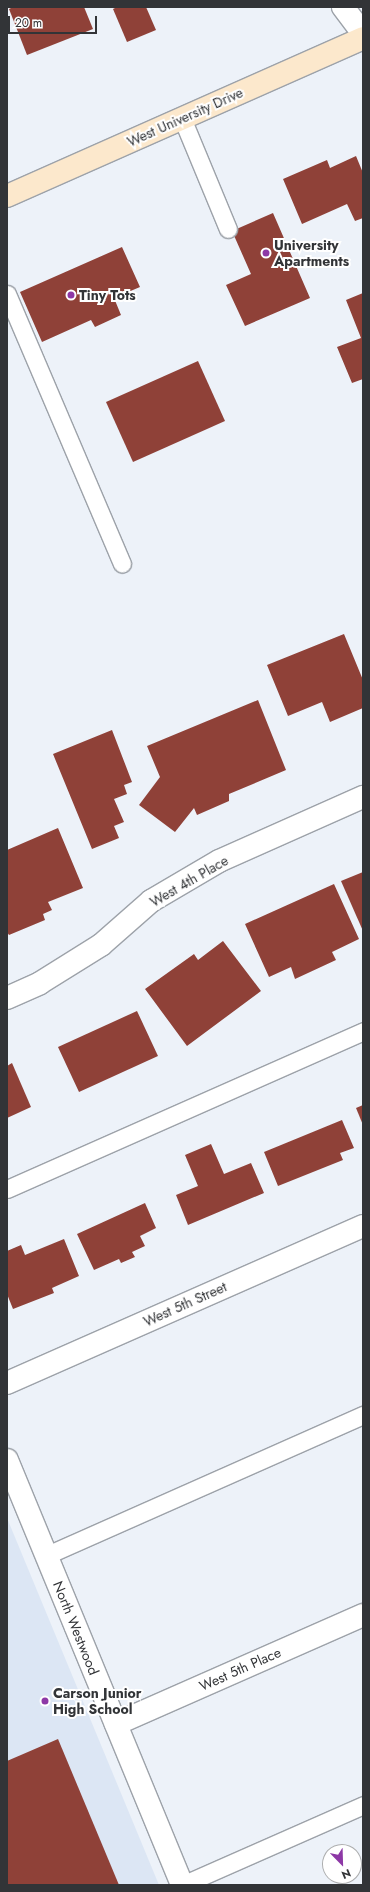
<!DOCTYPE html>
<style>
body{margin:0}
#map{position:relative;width:370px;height:1892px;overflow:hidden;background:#edf2f9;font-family:Jost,sans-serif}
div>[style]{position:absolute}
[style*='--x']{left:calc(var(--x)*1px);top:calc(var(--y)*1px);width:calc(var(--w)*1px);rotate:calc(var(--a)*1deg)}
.built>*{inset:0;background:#dce6f4}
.building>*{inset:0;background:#8f4138}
.roads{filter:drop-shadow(1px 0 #9da2a9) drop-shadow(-1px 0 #9da2a9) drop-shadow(0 1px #9da2a9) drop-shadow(0 -1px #9da2a9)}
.lane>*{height:17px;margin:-8.5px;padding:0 8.5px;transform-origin:8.5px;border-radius:8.5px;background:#fff}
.street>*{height:22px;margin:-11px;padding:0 11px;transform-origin:11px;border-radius:11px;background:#fff}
.secondary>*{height:22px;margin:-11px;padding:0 11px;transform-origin:11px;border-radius:11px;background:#fce8cc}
.dots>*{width:11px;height:11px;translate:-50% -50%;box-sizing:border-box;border:2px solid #fff;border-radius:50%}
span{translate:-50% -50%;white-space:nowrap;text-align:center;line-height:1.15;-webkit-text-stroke:4px #fff;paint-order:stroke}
.street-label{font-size:14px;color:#323437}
.poi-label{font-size:14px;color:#323437;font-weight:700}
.left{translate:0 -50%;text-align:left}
.frame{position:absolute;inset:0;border:8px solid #323437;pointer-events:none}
.north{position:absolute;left:322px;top:1844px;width:40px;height:40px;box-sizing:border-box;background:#fff;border:1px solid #adaeaf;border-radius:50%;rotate:157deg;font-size:11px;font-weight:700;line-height:16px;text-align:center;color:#323437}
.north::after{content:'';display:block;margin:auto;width:14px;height:18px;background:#8d38a6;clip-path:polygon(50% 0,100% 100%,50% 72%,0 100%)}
.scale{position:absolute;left:8px;top:16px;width:89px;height:18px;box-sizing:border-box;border:2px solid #323437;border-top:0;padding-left:5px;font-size:12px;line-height:14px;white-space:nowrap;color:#323437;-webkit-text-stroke:3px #fff;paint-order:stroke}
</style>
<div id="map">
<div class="built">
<i style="clip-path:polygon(7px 1518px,159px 1885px,7px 1885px)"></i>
</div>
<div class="building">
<i style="clip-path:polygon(13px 7px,84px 7px,93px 29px,27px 55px,9px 9px)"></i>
<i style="clip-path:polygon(117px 7px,146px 7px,156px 30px,127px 42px,113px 9px)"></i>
<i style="clip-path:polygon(356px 156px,363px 173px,363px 218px,355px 221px,347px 204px,302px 224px,283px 179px,327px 160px,330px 168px)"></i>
<i style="clip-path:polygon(273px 213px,310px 298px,245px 326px,226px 285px,251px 274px,232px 231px)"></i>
<i style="clip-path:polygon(122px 247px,140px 287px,114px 298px,121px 315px,95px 327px,91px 320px,42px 342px,20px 292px)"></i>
<i style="clip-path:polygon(363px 293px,363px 379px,352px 383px,337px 347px,361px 338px,346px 300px)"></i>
<i style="clip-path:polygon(198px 361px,225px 421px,133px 462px,106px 402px)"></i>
<i style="clip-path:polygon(344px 634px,363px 680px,363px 708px,330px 722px,322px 702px,288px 716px,267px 665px)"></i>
<i style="clip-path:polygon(258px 700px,286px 770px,229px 794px,229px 801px,197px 815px,194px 808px,175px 832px,139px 805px,160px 777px,147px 746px)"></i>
<i style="clip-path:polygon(112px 730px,132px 782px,124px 785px,127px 794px,114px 799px,124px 822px,114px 826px,119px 838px,92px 849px,53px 754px)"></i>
<i style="clip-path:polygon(58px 828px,83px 888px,48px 902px,52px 910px,43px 914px,45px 920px,9px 935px,7px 932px,7px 850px)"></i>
<i style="clip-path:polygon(363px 872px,363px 931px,341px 881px)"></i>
<i style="clip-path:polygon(334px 884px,359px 939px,332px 952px,336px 960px,295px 979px,291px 967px,269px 977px,245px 924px)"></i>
<i style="clip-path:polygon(223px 941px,261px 991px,187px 1046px,145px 989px,194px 954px,198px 960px)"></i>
<i style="clip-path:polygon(137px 1011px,158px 1056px,79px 1092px,58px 1047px)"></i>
<i style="clip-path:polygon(12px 1063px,31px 1107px,7px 1118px,7px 1066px)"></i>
<i style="clip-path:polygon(363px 1105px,363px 1125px,356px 1108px)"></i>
<i style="clip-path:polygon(342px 1120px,354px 1148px,340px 1153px,343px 1160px,278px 1186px,264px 1152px)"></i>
<i style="clip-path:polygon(211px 1144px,224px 1174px,251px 1163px,264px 1193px,188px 1225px,176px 1195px,198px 1186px,185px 1155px)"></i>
<i style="clip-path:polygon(145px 1203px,156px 1228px,140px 1236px,145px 1246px,132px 1252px,135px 1257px,121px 1263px,119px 1259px,94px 1270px,77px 1234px)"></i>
<i style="clip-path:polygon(64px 1239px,79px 1276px,52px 1288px,54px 1293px,13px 1309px,7px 1294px,7px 1251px,21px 1245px,25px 1255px)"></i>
<i style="clip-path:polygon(58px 1739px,119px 1885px,7px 1885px,7px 1761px)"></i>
</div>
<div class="roads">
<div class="lane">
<i style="--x:182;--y:118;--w:120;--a:67.5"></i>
<i style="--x:7;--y:294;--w:293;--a:66.9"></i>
<i style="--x:7;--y:1189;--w:389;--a:-23.9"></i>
<i style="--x:47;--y:1555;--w:346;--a:-23.9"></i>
<i style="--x:182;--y:1885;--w:198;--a:-23.8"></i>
</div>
<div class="street">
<i style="--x:343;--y:7;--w:34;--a:53"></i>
<i style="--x:7;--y:998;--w:36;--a:-24"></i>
<i style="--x:40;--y:983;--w:72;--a:-31.9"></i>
<i style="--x:101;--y:945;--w:67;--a:-41.3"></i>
<i style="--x:151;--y:901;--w:79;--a:-30.5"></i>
<i style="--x:219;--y:861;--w:158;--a:-24"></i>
<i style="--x:7;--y:1383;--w:389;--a:-23.8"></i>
<i style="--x:7;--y:1460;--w:460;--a:67.6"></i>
<i style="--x:116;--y:1724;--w:270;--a:-23.8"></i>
</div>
<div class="secondary">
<i style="--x:7;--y:196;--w:389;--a:-23.9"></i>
</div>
</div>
<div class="dots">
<i style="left:266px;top:253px;background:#8d38a6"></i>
<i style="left:71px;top:295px;background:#8d38a6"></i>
<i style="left:45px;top:1701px;background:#8d38a6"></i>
</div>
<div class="street-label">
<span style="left:185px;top:117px;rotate:-24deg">West University Drive</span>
<span style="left:189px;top:881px;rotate:-30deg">West 4th Place</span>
<span style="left:185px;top:1304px;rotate:-24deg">West 5th Street</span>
<span style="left:76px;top:1628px;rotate:68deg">North Westwood</span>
<span style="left:240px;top:1669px;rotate:-24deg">West 5th Place</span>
</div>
<div class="poi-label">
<span class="left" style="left:274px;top:253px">University<br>Apartments</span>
<span class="left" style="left:79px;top:295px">Tiny Tots</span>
<span class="left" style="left:53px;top:1701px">Carson Junior<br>High School</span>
</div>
<div class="frame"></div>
<div class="north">N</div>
<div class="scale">20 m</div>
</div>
